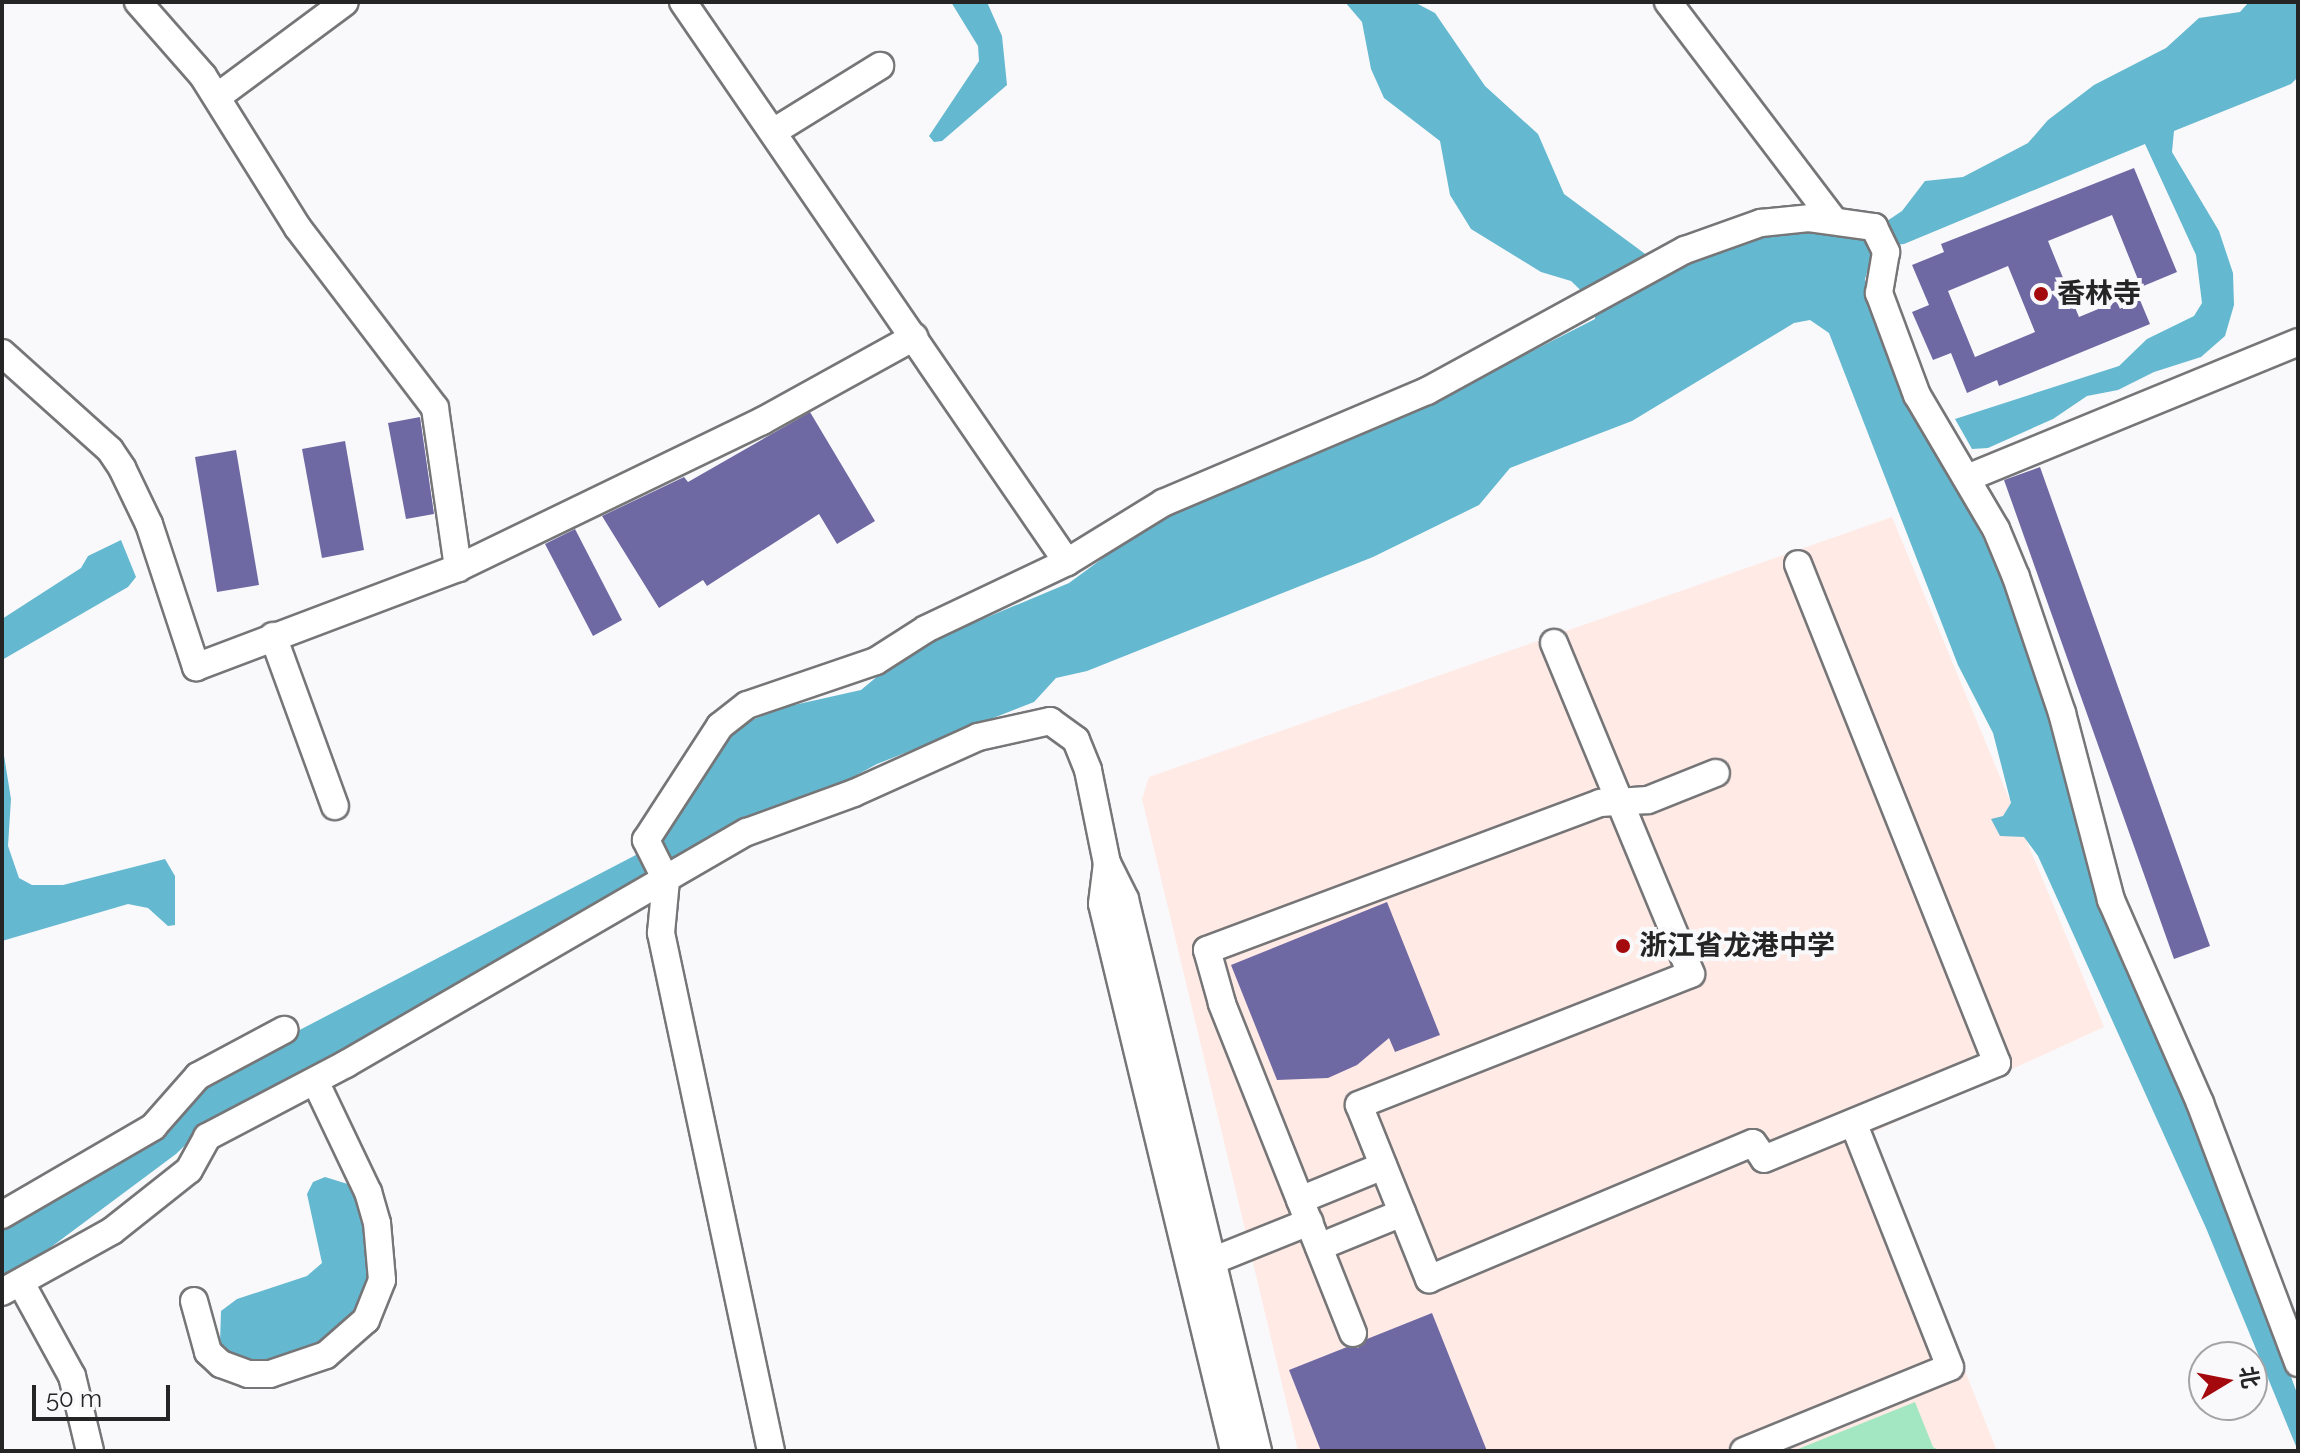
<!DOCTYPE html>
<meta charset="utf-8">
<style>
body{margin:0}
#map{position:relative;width:2300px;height:1453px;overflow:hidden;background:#f9f9fb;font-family:Raleway,"Noto Sans SC",sans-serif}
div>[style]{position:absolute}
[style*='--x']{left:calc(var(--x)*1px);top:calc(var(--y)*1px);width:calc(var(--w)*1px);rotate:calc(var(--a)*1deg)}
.education>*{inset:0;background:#ffeae5}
.green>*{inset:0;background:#a3e7c2}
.water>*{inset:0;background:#64b8d0}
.building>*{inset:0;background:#6e69a3}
.roads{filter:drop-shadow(2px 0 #767678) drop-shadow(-2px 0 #767678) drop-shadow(0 2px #767678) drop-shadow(0 -2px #767678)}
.minor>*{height:26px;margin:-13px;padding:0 13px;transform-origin:13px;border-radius:13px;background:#fff}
.dots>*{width:22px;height:22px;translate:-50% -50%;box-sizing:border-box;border:4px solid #f9f9fb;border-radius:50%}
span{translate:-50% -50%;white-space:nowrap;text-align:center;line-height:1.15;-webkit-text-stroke:8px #f9f9fb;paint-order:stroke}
.poi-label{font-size:28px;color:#252526;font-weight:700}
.left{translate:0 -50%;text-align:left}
.frame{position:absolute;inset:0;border:4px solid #252526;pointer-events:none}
.north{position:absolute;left:2188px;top:1341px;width:80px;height:80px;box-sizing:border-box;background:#f9f9fb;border:2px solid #a4a4a6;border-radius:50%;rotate:80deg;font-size:22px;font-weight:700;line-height:32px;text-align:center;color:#252526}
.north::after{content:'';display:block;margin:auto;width:28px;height:36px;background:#a3090d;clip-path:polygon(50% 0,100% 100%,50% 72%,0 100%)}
.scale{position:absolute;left:32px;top:1385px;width:138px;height:36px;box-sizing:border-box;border:4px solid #252526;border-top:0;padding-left:10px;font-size:24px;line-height:28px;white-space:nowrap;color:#252526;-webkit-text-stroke:6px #f9f9fb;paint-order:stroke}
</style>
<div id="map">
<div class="education">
<i style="clip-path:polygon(1892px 517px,2104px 1027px,1870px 1134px,1997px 1451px,1298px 1451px,1142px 799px,1149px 777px)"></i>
</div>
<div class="green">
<i style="clip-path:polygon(1915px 1402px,1933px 1447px,1940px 1451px,1793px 1451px)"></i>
</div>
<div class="water">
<i style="clip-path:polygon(951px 2px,987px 2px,1002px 36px,1007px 85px,942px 141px,934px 142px,929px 136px,979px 61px,978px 46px)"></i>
<i style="clip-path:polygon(1345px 2px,1414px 2px,1435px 13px,1485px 86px,1538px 134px,1564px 194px,1671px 273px,1708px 247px,1731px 240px,1794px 231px,1872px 231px,1902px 211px,1925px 181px,1963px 177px,2028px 143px,2048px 120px,2094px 85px,2166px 48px,2199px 18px,2240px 12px,2249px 2px,2298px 2px,2298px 77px,2291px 84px,2174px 131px,2172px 152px,2219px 231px,2233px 273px,2234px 305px,2225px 336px,2201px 357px,2154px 372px,2118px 390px,2087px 396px,2053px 419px,1988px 448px,1972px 449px,1955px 419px,2119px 366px,2147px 339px,2194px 316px,2202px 303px,2196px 255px,2145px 144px,1904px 244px,1888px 246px,1870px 263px,1865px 279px,1869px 302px,1930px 435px,2011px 593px,2038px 667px,2122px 959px,2205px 1138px,2298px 1396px,2298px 1451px,2206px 1228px,2038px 856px,2024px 837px,2000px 836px,1991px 819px,2003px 816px,2011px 803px,1993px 733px,1958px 665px,1829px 333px,1810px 320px,1794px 323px,1632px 421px,1510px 468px,1479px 505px,1373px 557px,1087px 671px,1056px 678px,1034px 702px,877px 764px,201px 1130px,176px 1154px,35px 1259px,2px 1276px,2px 1219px,215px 1074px,657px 844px,729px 734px,742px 724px,785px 707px,861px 690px,909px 650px,1069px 583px,1159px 517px,1417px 410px,1595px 319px,1596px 305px,1571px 281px,1541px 272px,1471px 229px,1450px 195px,1440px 141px,1384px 98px,1371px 69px,1362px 22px)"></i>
<i style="clip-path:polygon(121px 540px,136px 577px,128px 587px,2px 660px,2px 619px,81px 568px,88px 556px)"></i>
<i style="clip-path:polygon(2px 743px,11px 799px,8px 846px,19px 878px,32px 885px,63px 885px,165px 859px,175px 876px,175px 925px,168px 926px,148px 908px,128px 904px,2px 941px)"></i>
<i style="clip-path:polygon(325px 1177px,351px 1185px,366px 1230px,371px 1269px,361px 1309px,323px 1343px,262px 1364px,232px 1359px,220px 1344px,221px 1311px,237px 1299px,307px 1276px,322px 1263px,307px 1194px,313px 1182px)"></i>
</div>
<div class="building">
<i style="clip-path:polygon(evenodd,2134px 168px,2177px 272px,2141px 287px,2112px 215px,2048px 241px,2079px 317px,2137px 293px,2150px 324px,1999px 386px,1997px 380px,1967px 393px,1951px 353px,1933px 360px,1912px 312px,1929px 305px,1912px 265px,1944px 252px,1941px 244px,2134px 168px,2008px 266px,2035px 332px,1975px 357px,1948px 291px,2008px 266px)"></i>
<i style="clip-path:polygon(810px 412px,875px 521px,837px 544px,819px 514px,707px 586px,703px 580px,659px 608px,602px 516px,684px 477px,688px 482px)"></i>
<i style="clip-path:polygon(420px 417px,434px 514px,406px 519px,388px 423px)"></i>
<i style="clip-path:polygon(345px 441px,364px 550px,322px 558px,302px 449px)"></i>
<i style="clip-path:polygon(236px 450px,259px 585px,217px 592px,195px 457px)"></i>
<i style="clip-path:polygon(2040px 467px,2210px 946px,2174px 959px,2004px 480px)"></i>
<i style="clip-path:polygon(575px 529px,622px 620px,593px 636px,545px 544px)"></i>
<i style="clip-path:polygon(1387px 902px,1440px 1035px,1395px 1052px,1389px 1038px,1357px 1065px,1328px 1078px,1277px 1080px,1231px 965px)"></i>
<i style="clip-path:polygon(1432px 1313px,1487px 1451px,1321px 1451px,1289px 1370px,1347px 1347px,1358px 1348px,1367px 1339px)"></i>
</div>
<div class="roads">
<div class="minor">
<i style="--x:138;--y:2;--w:98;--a:48.7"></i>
<i style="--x:203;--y:76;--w:179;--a:58"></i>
<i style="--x:298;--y:228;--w:226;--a:52.7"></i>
<i style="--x:435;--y:408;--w:162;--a:81.8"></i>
<i style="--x:683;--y:2;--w:679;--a:55.56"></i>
<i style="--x:1668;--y:2;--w:271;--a:52.8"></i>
<i style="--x:217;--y:97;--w:159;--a:-36.6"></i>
<i style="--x:773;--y:132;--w:126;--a:-31.7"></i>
<i style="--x:2;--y:353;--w:145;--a:41.9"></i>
<i style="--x:110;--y:450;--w:22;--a:56"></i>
<i style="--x:122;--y:468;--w:62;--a:64.3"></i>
<i style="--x:149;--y:524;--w:151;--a:71.8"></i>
<i style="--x:196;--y:667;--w:280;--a:-20.7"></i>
<i style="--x:458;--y:568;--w:338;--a:-25.8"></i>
<i style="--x:762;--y:421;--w:174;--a:-28.9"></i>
<i style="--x:1967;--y:478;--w:358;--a:-22.3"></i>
<i style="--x:273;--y:636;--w:181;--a:70"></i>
<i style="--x:1554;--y:643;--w:358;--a:67.5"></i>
<i style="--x:1691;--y:974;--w:357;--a:158.5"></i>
<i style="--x:1359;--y:1105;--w:188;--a:68.1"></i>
<i style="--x:1429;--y:1279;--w:351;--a:-22.8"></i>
<i style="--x:1753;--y:1143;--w:19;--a:55"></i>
<i style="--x:1764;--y:1159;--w:252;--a:-22.4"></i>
<i style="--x:1997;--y:1063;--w:537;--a:-111.74"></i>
<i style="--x:1107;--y:863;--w:41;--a:97"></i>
<i style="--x:1102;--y:904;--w:563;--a:76.43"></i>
<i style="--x:1300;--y:1200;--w:90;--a:-22.3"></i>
<i style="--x:2;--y:1215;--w:175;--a:-30.2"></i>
<i style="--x:153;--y:1127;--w:68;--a:-48.6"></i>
<i style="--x:198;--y:1076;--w:98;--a:-28.1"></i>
<i style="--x:1319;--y:1247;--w:90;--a:-22.3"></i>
<i style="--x:1212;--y:1261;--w:105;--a:-21.9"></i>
<i style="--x:21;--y:1283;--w:106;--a:61.3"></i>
<i style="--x:72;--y:1376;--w:77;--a:76.5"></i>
<i style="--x:2;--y:1292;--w:126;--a:-29"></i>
<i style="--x:112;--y:1231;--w:98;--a:-38.4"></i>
<i style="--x:189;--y:1170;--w:38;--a:-61"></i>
<i style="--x:207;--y:1137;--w:157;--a:-27.7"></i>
<i style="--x:346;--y:1064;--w:463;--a:-30.1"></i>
<i style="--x:747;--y:832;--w:114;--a:-20"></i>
<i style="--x:854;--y:793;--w:136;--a:-24.3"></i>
<i style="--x:978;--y:737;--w:74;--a:-12.5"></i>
<i style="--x:1050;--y:721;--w:32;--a:36"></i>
<i style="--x:1076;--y:740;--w:32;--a:68"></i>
<i style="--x:1088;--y:770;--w:95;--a:78.5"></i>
<i style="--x:1107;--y:863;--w:40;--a:63.4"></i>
<i style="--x:1125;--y:899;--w:568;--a:76.45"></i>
<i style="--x:194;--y:1301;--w:53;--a:74.6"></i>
<i style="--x:208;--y:1352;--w:18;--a:43"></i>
<i style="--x:221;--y:1364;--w:29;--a:20"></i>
<i style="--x:248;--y:1374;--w:22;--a:0"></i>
<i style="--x:270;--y:1374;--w:59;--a:-18.7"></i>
<i style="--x:326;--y:1355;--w:53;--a:-41.2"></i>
<i style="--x:366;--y:1320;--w:43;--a:-68.2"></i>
<i style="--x:382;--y:1280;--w:57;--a:-95"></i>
<i style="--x:377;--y:1223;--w:32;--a:-106"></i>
<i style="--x:368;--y:1192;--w:123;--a:-115.5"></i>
<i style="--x:1353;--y:1333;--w:355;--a:-111.7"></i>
<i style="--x:1222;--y:1003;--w:55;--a:-105.8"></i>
<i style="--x:1207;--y:950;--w:420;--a:-20.5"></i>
<i style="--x:1600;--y:803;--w:48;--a:-3.6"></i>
<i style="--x:1648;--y:800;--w:73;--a:-21.7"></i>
<i style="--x:771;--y:1451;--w:530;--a:-101.99"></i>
<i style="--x:661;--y:933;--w:53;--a:-84.6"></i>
<i style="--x:666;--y:880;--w:45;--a:-116.6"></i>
<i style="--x:646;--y:840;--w:136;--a:-57"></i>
<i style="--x:720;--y:726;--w:34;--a:-38"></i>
<i style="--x:747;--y:705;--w:136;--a:-18.8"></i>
<i style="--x:876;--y:661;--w:59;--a:-32.6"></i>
<i style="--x:926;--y:629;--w:156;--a:-25.4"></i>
<i style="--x:1067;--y:562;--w:113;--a:-31.6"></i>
<i style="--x:1163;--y:503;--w:287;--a:-23"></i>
<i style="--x:1427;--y:391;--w:294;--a:-28.7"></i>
<i style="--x:1685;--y:250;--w:81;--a:-19.6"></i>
<i style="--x:1761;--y:223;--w:48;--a:-5.9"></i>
<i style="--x:1809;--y:218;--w:66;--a:7.9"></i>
<i style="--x:1874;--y:227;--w:28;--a:64"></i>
<i style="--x:1886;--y:252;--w:42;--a:99.7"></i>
<i style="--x:1879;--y:293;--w:109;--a:69.6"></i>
<i style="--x:1917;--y:395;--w:156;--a:59.5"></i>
<i style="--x:1996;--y:529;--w:52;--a:67.4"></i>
<i style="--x:2016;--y:577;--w:144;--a:71.3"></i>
<i style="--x:2062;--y:713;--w:193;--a:75.3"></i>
<i style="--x:2111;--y:900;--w:222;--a:66.3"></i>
<i style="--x:2200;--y:1103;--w:278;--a:69.3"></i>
<i style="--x:1744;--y:1451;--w:222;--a:-22.2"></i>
<i style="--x:1950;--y:1367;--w:261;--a:-111.6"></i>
</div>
</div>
<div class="dots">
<i style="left:2041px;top:294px;background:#a3090d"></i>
<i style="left:1623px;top:946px;background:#a3090d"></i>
</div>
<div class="poi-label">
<span class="left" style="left:2057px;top:294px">香林寺</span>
<span class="left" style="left:1639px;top:946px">浙江省龙港中学</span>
</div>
<div class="frame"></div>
<div class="north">北</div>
<div class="scale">50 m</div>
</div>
